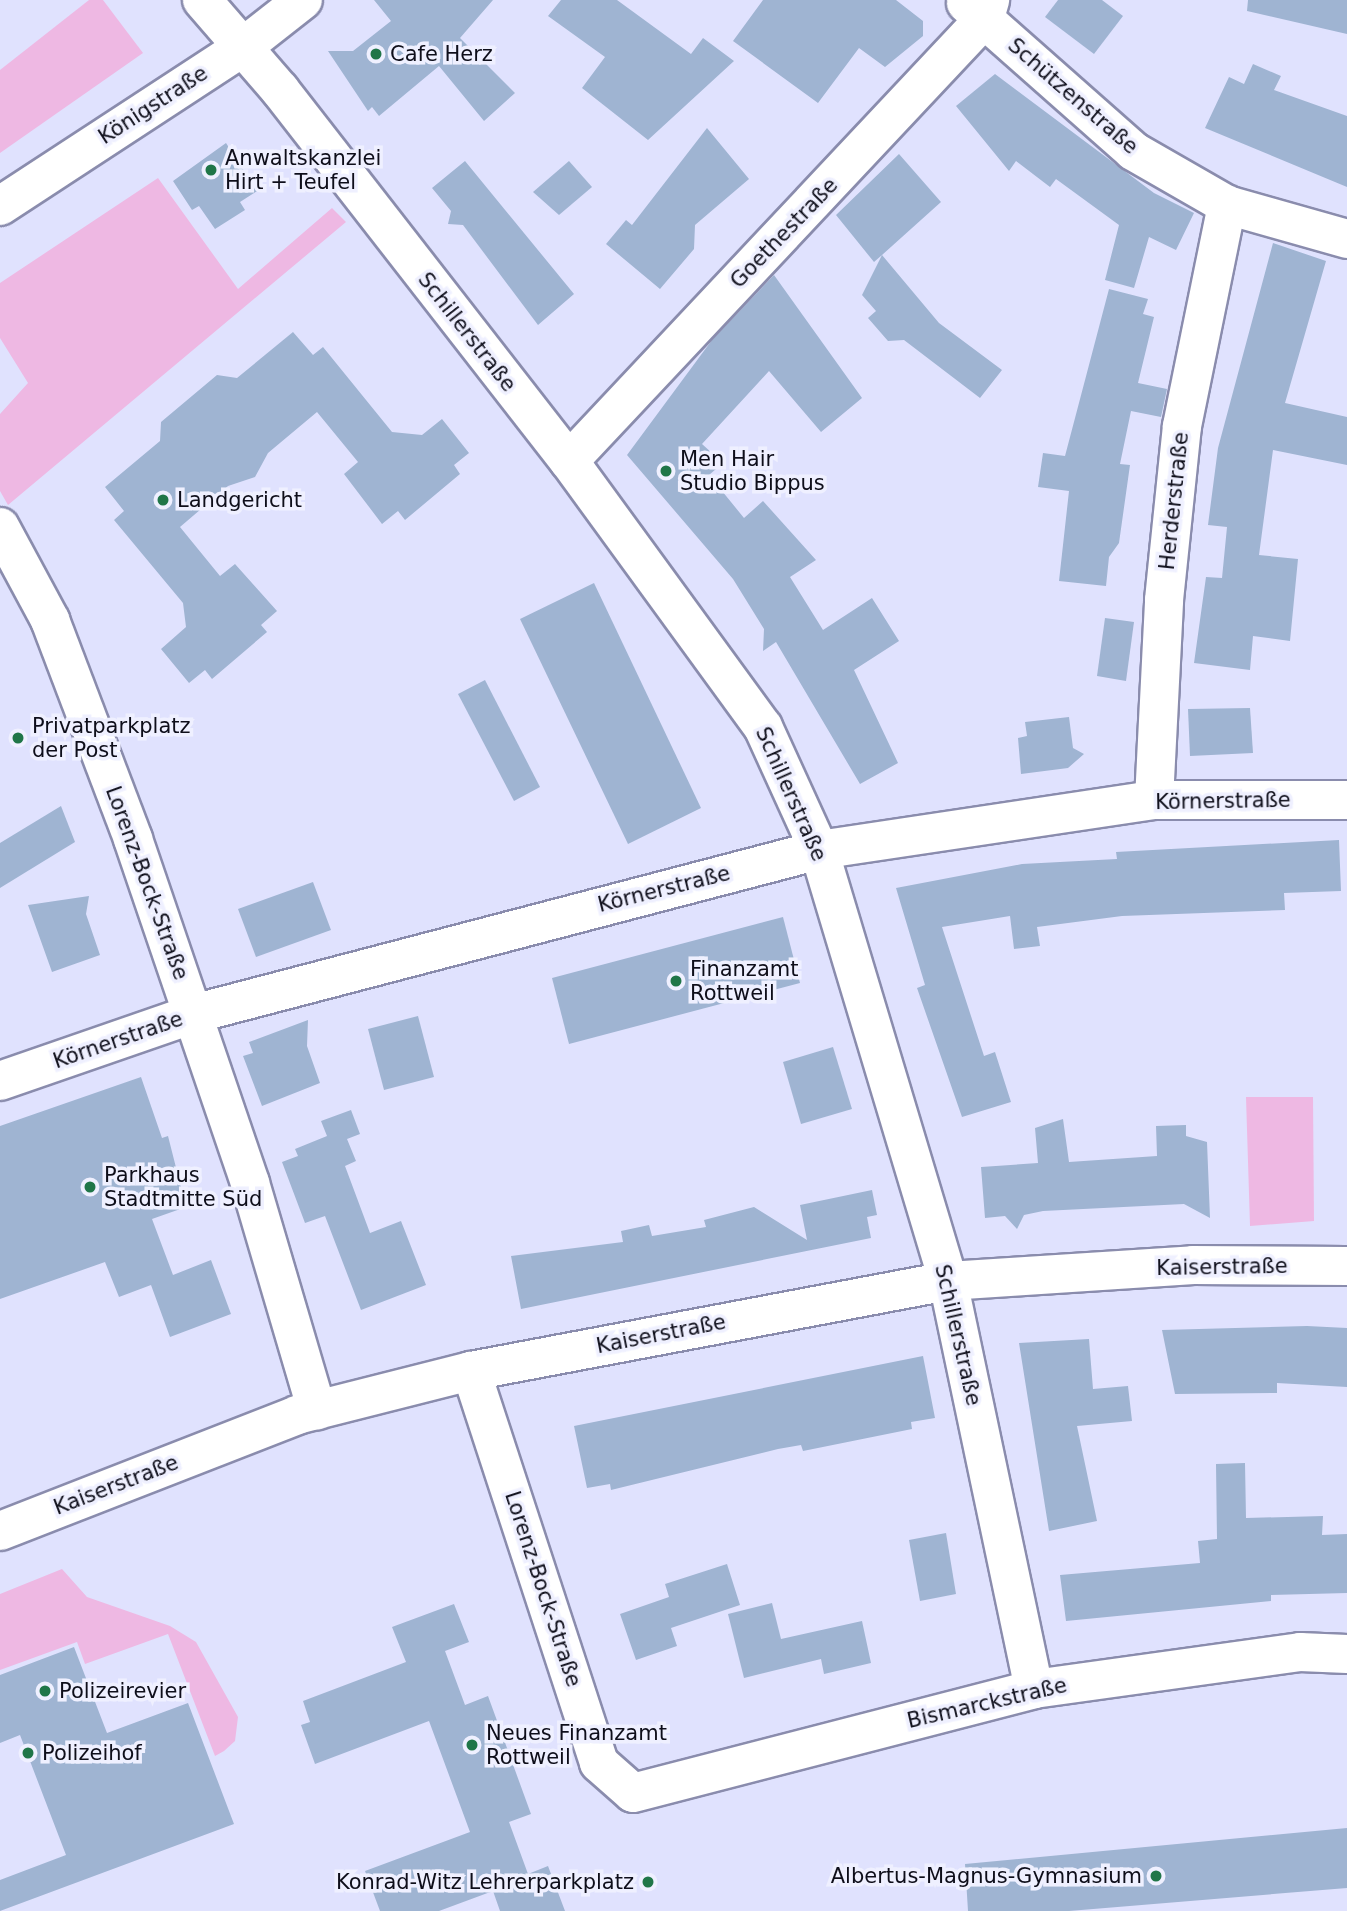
<!DOCTYPE html>
<meta charset="utf-8">
<style>
body{margin:0}
#map{position:relative;width:1347px;height:1911px;overflow:hidden;background:#e0e2fe;font-family:"DejaVu Sans",sans-serif}
div>[style]{position:absolute}
[style*='--x']{left:calc(var(--x)*1px);top:calc(var(--y)*1px);width:calc(var(--w)*1px);rotate:calc(var(--a)*1deg)}
.green>*{inset:0;background:#eeb8e3}
.building>*{inset:0;background:#9fb4d2}
.roads{filter:drop-shadow(2px 0 #8a8cad) drop-shadow(-2px 0 #8a8cad) drop-shadow(0 2px #8a8cad) drop-shadow(0 -2px #8a8cad)}
.street>*{height:38px;margin:-19px;padding:0 19px;transform-origin:19px;border-radius:19px;background:#fff}
.secondary>*{height:38px;margin:-19px;padding:0 19px;transform-origin:19px;border-radius:19px;background:#fff}
.dots>*{width:19px;height:19px;translate:-50% -50%;box-sizing:border-box;border:4px solid #eff0ff;border-radius:50%}
span{translate:-50% -50%;white-space:nowrap;text-align:center;line-height:1.15;-webkit-text-stroke:7px #eff0ff;paint-order:stroke}
.poi-label{font-size:21px;color:#0e0e1a}
.left{translate:0 -50%;text-align:left}
.right{translate:-100% -50%;text-align:right}
.street-label{font-size:21px;color:#0e0e1a}
</style>
<div id="map">
<div class="green">
<i style="clip-path:polygon(89px 0,103px 0,143px 53px,0 153px,0 70px)"></i>
<i style="clip-path:polygon(158px 178px,238px 289px,332px 208px,346px 222px,8px 505px,0 491px,0 414px,28px 383px,0 338px,0 283px)"></i>
<i style="clip-path:polygon(1246px 1097px,1313px 1097px,1314px 1221px,1250px 1226px)"></i>
<i style="clip-path:polygon(62px 1569px,87px 1597px,170px 1626px,196px 1642px,238px 1717px,235px 1741px,224px 1751px,215px 1756px,168px 1634px,85px 1664px,77px 1642px,0 1670px,0 1594px)"></i>
</div>
<div class="building">
<i style="clip-path:polygon(374px 0,493px 0,460px 38px,515px 93px,484px 121px,439px 66px,379px 116px,372px 107px,368px 111px,328px 51px,353px 51px,391px 21px)"></i>
<i style="clip-path:polygon(561px 0,617px 0,691px 54px,703px 38px,734px 61px,648px 140px,582px 88px,605px 57px,548px 16px)"></i>
<i style="clip-path:polygon(763px 0,896px 0,923px 21px,923px 36px,885px 67px,859px 48px,818px 103px,733px 41px)"></i>
<i style="clip-path:polygon(1058px 0,1102px 0,1123px 16px,1094px 54px,1045px 17px)"></i>
<i style="clip-path:polygon(1248px 0,1347px 0,1347px 34px,1247px 11px)"></i>
<i style="clip-path:polygon(1253px 64px,1281px 76px,1274px 90px,1347px 116px,1347px 187px,1205px 128px,1229px 77px,1244px 84px)"></i>
<i style="clip-path:polygon(995px 74px,1154px 193px,1194px 213px,1176px 250px,1149px 237px,1134px 288px,1105px 280px,1119px 225px,1056px 179px,1050px 187px,1016px 161px,1009px 171px,956px 106px)"></i>
<i style="clip-path:polygon(707px 128px,749px 179px,695px 225px,694px 249px,660px 289px,606px 244px,626px 220px,632px 225px)"></i>
<i style="clip-path:polygon(226px 143px,257px 191px,240px 202px,245px 210px,215px 229px,199px 206px,192px 210px,173px 181px)"></i>
<i style="clip-path:polygon(899px 154px,941px 202px,882px 255px,939px 323px,1002px 370px,980px 398px,904px 340px,888px 341px,868px 318px,876px 311px,862px 295px,882px 255px,874px 262px,836px 215px)"></i>
<i style="clip-path:polygon(465px 161px,574px 294px,538px 325px,463px 225px,448px 224px,451px 211px,432px 188px)"></i>
<i style="clip-path:polygon(569px 161px,592px 187px,559px 215px,533px 192px)"></i>
<i style="clip-path:polygon(1273px 243px,1326px 261px,1285px 403px,1347px 417px,1347px 465px,1273px 450px,1259px 555px,1298px 559px,1290px 641px,1253px 636px,1250px 670px,1194px 663px,1206px 577px,1222px 578px,1227px 527px,1208px 525px,1218px 448px)"></i>
<i style="clip-path:polygon(774px 275px,862px 398px,821px 432px,769px 371px,702px 444px,723px 463px,709px 475px,744px 518px,763px 501px,816px 560px,790px 577px,823px 630px,872px 598px,899px 641px,854px 670px,898px 763px,860px 784px,776px 642px,763px 651px,764px 629px,733px 579px,627px 455px,712px 340px)"></i>
<i style="clip-path:polygon(1109px 289px,1148px 299px,1143px 314px,1154px 317px,1138px 383px,1167px 389px,1161px 417px,1131px 411px,1120px 464px,1130px 465px,1119px 543px,1109px 557px,1106px 586px,1059px 581px,1069px 491px,1038px 487px,1043px 453px,1065px 456px)"></i>
<i style="clip-path:polygon(293px 332px,313px 355px,323px 347px,392px 432px,422px 435px,442px 419px,469px 453px,454px 465px,460px 474px,405px 520px,398px 511px,382px 524px,344px 474px,358px 462px,317px 412px,268px 453px,255px 477px,228px 486px,180px 527px,220px 576px,235px 564px,277px 611px,261px 625px,267px 632px,212px 679px,205px 670px,189px 683px,161px 649px,186px 627px,183px 603px,114px 520px,124px 511px,105px 487px,160px 441px,161px 422px,217px 375px,237px 378px)"></i>
<i style="clip-path:polygon(594px 583px,701px 808px,628px 844px,520px 619px)"></i>
<i style="clip-path:polygon(1105px 618px,1134px 622px,1126px 681px,1097px 676px)"></i>
<i style="clip-path:polygon(485px 680px,540px 787px,514px 801px,458px 694px)"></i>
<i style="clip-path:polygon(1250px 708px,1253px 753px,1190px 756px,1188px 709px)"></i>
<i style="clip-path:polygon(1069px 717px,1073px 748px,1084px 754px,1068px 768px,1021px 774px,1018px 738px,1027px 736px,1025px 722px)"></i>
<i style="clip-path:polygon(61px 806px,75px 842px,0 888px,0 843px)"></i>
<i style="clip-path:polygon(1339px 840px,1341px 891px,1284px 893px,1285px 910px,1122px 916px,1037px 927px,1040px 946px,1014px 949px,1010px 916px,942px 927px,984px 1056px,995px 1052px,1011px 1102px,962px 1117px,917px 988px,925px 985px,896px 888px,1022px 864px,1117px 859px,1116px 852px)"></i>
<i style="clip-path:polygon(313px 882px,331px 930px,256px 957px,238px 909px)"></i>
<i style="clip-path:polygon(89px 896px,86px 914px,100px 955px,52px 972px,28px 905px)"></i>
<i style="clip-path:polygon(783px 917px,800px 983px,569px 1044px,552px 978px)"></i>
<i style="clip-path:polygon(418px 1016px,434px 1077px,384px 1090px,368px 1029px)"></i>
<i style="clip-path:polygon(308px 1020px,307px 1046px,320px 1083px,262px 1106px,243px 1056px,253px 1053px,249px 1042px)"></i>
<i style="clip-path:polygon(833px 1047px,852px 1109px,801px 1124px,783px 1062px)"></i>
<i style="clip-path:polygon(141px 1077px,162px 1138px,168px 1136px,186px 1207px,152px 1219px,173px 1275px,211px 1260px,231px 1314px,170px 1337px,151px 1285px,119px 1297px,105px 1262px,0 1299px,0 1126px)"></i>
<i style="clip-path:polygon(351px 1110px,360px 1134px,347px 1139px,356px 1161px,345px 1166px,370px 1233px,401px 1221px,426px 1285px,361px 1310px,325px 1216px,305px 1223px,282px 1162px,298px 1156px,295px 1149px,327px 1136px,321px 1121px)"></i>
<i style="clip-path:polygon(1063px 1119px,1069px 1162px,1157px 1156px,1156px 1126px,1186px 1125px,1186px 1136px,1207px 1142px,1210px 1218px,1184px 1204px,1043px 1211px,1024px 1215px,1017px 1229px,1005px 1216px,985px 1218px,981px 1167px,1038px 1163px,1035px 1128px)"></i>
<i style="clip-path:polygon(872px 1190px,877px 1215px,867px 1217px,871px 1238px,521px 1309px,511px 1256px,623px 1242px,621px 1231px,649px 1225px,652px 1236px,706px 1227px,704px 1220px,754px 1207px,807px 1240px,800px 1205px)"></i>
<i style="clip-path:polygon(1307px 1326px,1347px 1328px,1347px 1387px,1277px 1383px,1277px 1393px,1175px 1394px,1162px 1330px)"></i>
<i style="clip-path:polygon(1089px 1339px,1093px 1389px,1128px 1386px,1132px 1421px,1077px 1426px,1097px 1521px,1049px 1531px,1019px 1343px)"></i>
<i style="clip-path:polygon(923px 1356px,935px 1418px,911px 1422px,912px 1429px,803px 1451px,801px 1445px,778px 1449px,611px 1490px,610px 1484px,587px 1488px,574px 1426px)"></i>
<i style="clip-path:polygon(1245px 1463px,1246px 1518px,1323px 1516px,1322px 1535px,1347px 1534px,1347px 1593px,1271px 1595px,1271px 1601px,1066px 1621px,1060px 1575px,1200px 1563px,1198px 1541px,1217px 1539px,1216px 1464px)"></i>
<i style="clip-path:polygon(946px 1533px,956px 1594px,920px 1601px,909px 1540px)"></i>
<i style="clip-path:polygon(727px 1564px,740px 1605px,671px 1628px,677px 1646px,636px 1660px,620px 1614px,669px 1597px,665px 1584px)"></i>
<i style="clip-path:polygon(772px 1603px,781px 1639px,862px 1621px,871px 1663px,824px 1674px,821px 1659px,744px 1678px,728px 1614px)"></i>
<i style="clip-path:polygon(454px 1604px,469px 1642px,445px 1651px,465px 1705px,488px 1696px,531px 1814px,509px 1822px,528px 1874px,548px 1866px,565px 1911px,500px 1911px,493px 1891px,439px 1911px,380px 1911px,365px 1871px,470px 1832px,429px 1721px,315px 1764px,301px 1725px,310px 1722px,303px 1701px,406px 1662px,392px 1627px)"></i>
<i style="clip-path:polygon(74px 1647px,107px 1733px,188px 1703px,234px 1824px,0 1911px,0 1880px,66px 1855px,20px 1735px,0 1743px,0 1675px)"></i>
<i style="clip-path:polygon(1347px 1828px,1347px 1888px,1069px 1911px,968px 1911px,965px 1864px)"></i>
</div>
<div class="roads">
<div class="street">
<i style="--x:202;--y:0;--w:119;--a:49.1"></i>
<i style="--x:280;--y:90;--w:470;--a:52.1"></i>
<i style="--x:569;--y:461;--w:329;--a:53.9"></i>
<i style="--x:763;--y:727;--w:135;--a:65.5"></i>
<i style="--x:819;--y:850;--w:450;--a:73.3"></i>
<i style="--x:948;--y:1281;--w:417;--a:78.1"></i>
<i style="--x:966;--y:3;--w:223;--a:41.5"></i>
<i style="--x:1133;--y:151;--w:108;--a:29.9"></i>
<i style="--x:1227;--y:205;--w:125;--a:15.8"></i>
<i style="--x:569;--y:461;--w:608;--a:-46.8"></i>
<i style="--x:985;--y:18;--w:19;--a:-74"></i>
<i style="--x:0;--y:527;--w:106;--a:61.7"></i>
<i style="--x:50;--y:620;--w:234;--a:69.2"></i>
<i style="--x:133;--y:839;--w:363;--a:71.2"></i>
<i style="--x:250;--y:1183;--w:237;--a:73.6"></i>
<i style="--x:1154;--y:800;--w:200;--a:-87.1"></i>
<i style="--x:1164;--y:600;--w:175;--a:-84.1"></i>
<i style="--x:1182;--y:426;--w:226;--a:-78.5"></i>
<i style="--x:0;--y:1081;--w:204;--a:-19.1"></i>
<i style="--x:193;--y:1014;--w:647;--a:-14.68"></i>
<i style="--x:819;--y:850;--w:339;--a:-8.5"></i>
<i style="--x:1154;--y:800;--w:193;--a:0"></i>
<i style="--x:471;--y:1371;--w:412;--a:71.9"></i>
<i style="--x:599;--y:1763;--w:45;--a:41.4"></i>
<i style="--x:633;--y:1793;--w:414;--a:-14.5"></i>
<i style="--x:1034;--y:1689;--w:269;--a:-7.9"></i>
<i style="--x:1300;--y:1652;--w:47;--a:2.4"></i>
<i style="--x:0;--y:1531;--w:319;--a:-21.3"></i>
<i style="--x:297;--y:1415;--w:179;--a:-14.2"></i>
<i style="--x:471;--y:1371;--w:485;--a:-10.7"></i>
<i style="--x:948;--y:1281;--w:246;--a:-3.7"></i>
<i style="--x:1193;--y:1265;--w:154;--a:0.4"></i>
</div>
<div class="secondary">
<i style="--x:0;--y:206;--w:290;--a:-33.2"></i>
<i style="--x:243;--y:47;--w:76;--a:-38.1"></i>
</div>
</div>
<div class="dots">
<i style="left:376px;top:54px;background:#207648"></i>
<i style="left:211px;top:170px;background:#207648"></i>
<i style="left:666px;top:471px;background:#207648"></i>
<i style="left:163px;top:500px;background:#207648"></i>
<i style="left:18px;top:738px;background:#207648"></i>
<i style="left:676px;top:981px;background:#207648"></i>
<i style="left:90px;top:1187px;background:#207648"></i>
<i style="left:45px;top:1691px;background:#207648"></i>
<i style="left:472px;top:1745px;background:#207648"></i>
<i style="left:28px;top:1753px;background:#207648"></i>
<i style="left:1156px;top:1876px;background:#207648"></i>
<i style="left:648px;top:1882px;background:#207648"></i>
</div>
<div class="poi-label">
<span class="left" style="left:390px;top:54px">Cafe Herz</span>
<span class="left" style="left:225px;top:170px">Anwaltskanzlei<br>Hirt + Teufel</span>
<span class="left" style="left:680px;top:471px">Men Hair<br>Studio Bippus</span>
<span class="left" style="left:177px;top:500px">Landgericht</span>
<span class="left" style="left:32px;top:738px">Privatparkplatz<br>der Post</span>
<span class="left" style="left:690px;top:981px">Finanzamt<br>Rottweil</span>
<span class="left" style="left:104px;top:1187px">Parkhaus<br>Stadtmitte Süd</span>
<span class="left" style="left:59px;top:1691px">Polizeirevier</span>
<span class="left" style="left:486px;top:1745px">Neues Finanzamt<br>Rottweil</span>
<span class="left" style="left:42px;top:1753px">Polizeihof</span>
<span class="right" style="left:1142px;top:1876px">Albertus-Magnus-Gymnasium</span>
<span class="right" style="left:634px;top:1882px">Konrad-Witz Lehrerparkplatz</span>
</div>
<div class="street-label">
<span style="left:1073px;top:96px;rotate:41deg">Schützenstraße</span>
<span style="left:153px;top:105px;rotate:-33deg">Königstraße</span>
<span style="left:784px;top:233px;rotate:-46deg">Goethestraße</span>
<span style="left:467px;top:332px;rotate:52deg">Schillerstraße</span>
<span style="left:1174px;top:501px;rotate:-84deg">Herderstraße</span>
<span style="left:791px;top:794px;rotate:66deg">Schillerstraße</span>
<span style="left:1223px;top:801px;rotate:-1deg">Körnerstraße</span>
<span style="left:147px;top:883px;rotate:70deg">Lorenz-Bock-Straße</span>
<span style="left:664px;top:889px;rotate:-14deg">Körnerstraße</span>
<span style="left:118px;top:1040px;rotate:-19deg">Körnerstraße</span>
<span style="left:1222px;top:1267px;rotate:-1deg">Kaiserstraße</span>
<span style="left:661px;top:1334px;rotate:-11deg">Kaiserstraße</span>
<span style="left:958px;top:1335px;rotate:77deg">Schillerstraße</span>
<span style="left:116px;top:1485px;rotate:-21deg">Kaiserstraße</span>
<span style="left:543px;top:1589px;rotate:72deg">Lorenz-Bock-Straße</span>
<span style="left:987px;top:1703px;rotate:-13deg">Bismarckstraße</span>
</div>
</div>
